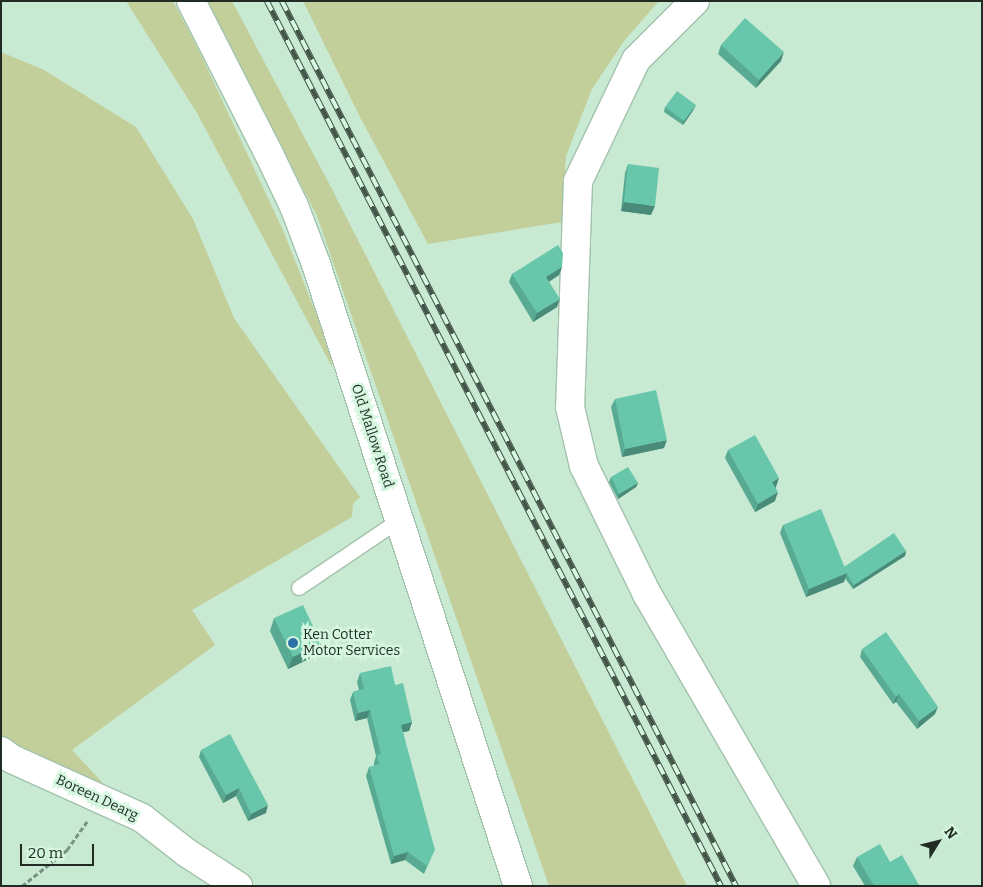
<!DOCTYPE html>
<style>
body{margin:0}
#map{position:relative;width:983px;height:887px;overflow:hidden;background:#c8e9d2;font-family:Bitter,serif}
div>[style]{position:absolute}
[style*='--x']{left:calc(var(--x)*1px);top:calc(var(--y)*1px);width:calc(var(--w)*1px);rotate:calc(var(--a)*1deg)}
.green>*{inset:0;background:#c3cf9a}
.path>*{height:3px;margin-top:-1.5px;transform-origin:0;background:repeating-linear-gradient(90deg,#7a9281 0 5px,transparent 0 7.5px)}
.roads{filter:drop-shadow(1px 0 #a2c2ac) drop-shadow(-1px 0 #a2c2ac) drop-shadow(0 1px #a2c2ac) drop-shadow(0 -1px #a2c2ac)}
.lane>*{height:14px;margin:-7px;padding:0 7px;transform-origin:7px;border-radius:7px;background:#fff}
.street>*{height:28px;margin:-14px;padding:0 14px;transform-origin:14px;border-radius:14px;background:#fff}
.secondary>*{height:28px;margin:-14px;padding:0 14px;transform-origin:14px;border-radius:14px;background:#fff}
.rail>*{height:5.5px;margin-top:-2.75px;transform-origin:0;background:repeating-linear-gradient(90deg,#d5f6df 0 11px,#435448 0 22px);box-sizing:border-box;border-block:1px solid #435448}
.wall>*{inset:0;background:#59aa93}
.shaded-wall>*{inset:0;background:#498b78}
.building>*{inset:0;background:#68c6ab}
.dots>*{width:14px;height:14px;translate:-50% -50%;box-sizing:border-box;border:2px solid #d5f6df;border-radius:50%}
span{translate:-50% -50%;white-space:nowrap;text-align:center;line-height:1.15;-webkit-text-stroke:5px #d5f6df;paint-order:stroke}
.street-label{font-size:14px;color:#1f2b23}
.poi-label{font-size:14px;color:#1f2b23}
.left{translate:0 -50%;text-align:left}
.frame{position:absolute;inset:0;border:2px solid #1f2b23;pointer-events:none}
.north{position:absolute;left:913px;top:817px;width:50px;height:50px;-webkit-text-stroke:4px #d5f6df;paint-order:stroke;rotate:54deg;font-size:14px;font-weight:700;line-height:20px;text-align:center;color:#1f2b23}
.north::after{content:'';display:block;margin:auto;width:18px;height:22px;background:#1f2b23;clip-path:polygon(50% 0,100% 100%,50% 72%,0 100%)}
.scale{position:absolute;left:20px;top:844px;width:74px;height:22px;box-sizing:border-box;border:2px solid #1f2b23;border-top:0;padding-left:6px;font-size:15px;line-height:18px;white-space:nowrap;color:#1f2b23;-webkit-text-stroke:4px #d5f6df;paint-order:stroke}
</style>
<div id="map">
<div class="green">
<i style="clip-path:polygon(126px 1px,173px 1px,199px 51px,282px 228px,329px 346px,332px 367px,197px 113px)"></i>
<i style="clip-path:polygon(208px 1px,232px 1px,333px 191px,687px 886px,549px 886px,317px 216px)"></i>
<i style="clip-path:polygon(303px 1px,659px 1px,624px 41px,592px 89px,566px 156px,562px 222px,428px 244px,360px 117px)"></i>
<i style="clip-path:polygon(1px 52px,44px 70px,136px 127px,193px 219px,234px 318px,360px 497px,353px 504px,352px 517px,192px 610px,215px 645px,72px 750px,102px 782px,83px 782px,1px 744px)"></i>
</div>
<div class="path">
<i style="--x:22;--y:886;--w:58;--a:-38.7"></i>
<i style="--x:67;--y:850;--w:35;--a:-55"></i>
</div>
<div class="roads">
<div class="lane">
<i style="--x:299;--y:588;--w:122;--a:-34"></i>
</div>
<div class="street">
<i style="--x:695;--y:1;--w:83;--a:135"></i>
<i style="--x:636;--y:60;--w:134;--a:115.6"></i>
<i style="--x:578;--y:181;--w:226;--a:92"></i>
<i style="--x:570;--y:407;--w:61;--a:76.7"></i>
<i style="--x:584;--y:466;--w:143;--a:63.8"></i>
<i style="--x:647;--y:594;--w:337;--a:59.9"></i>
<i style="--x:1;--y:751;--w:14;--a:36"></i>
<i style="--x:12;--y:759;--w:143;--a:24.4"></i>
<i style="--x:142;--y:818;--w:57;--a:37.9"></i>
<i style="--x:187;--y:853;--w:61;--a:32.9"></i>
</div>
<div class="secondary">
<i style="--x:191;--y:1;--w:169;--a:63"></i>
<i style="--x:268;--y:152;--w:60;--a:64.3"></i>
<i style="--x:294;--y:206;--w:62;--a:69.2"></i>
<i style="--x:316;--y:264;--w:654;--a:72.01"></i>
</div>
</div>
<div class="rail">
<i style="--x:267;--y:1;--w:995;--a:62.84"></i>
<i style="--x:282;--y:1;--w:995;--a:62.84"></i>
</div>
<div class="wall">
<i style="clip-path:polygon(721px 45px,781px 61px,756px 88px,718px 54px)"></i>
<i style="clip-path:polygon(665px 107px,694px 109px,683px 125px,664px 112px)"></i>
<i style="clip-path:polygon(628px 164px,651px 215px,621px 211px,625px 173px)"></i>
<i style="clip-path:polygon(562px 267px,559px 275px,549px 282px,557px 307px,533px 322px,509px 282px,512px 274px)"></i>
<i style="clip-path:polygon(615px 399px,664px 448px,622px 457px,611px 407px)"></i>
<i style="clip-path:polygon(728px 450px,776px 487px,775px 501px,755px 512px,725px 458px)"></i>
<i style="clip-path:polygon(611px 477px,638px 483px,636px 487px,618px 499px,609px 482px)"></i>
<i style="clip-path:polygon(783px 525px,844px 567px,906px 551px,905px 556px,853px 589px,845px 578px,844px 582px,806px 597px,780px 533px)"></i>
<i style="clip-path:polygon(274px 618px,317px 655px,288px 669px,270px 631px)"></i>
<i style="clip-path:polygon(862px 649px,935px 714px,917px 729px,896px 702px,893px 704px,860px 657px)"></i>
<i style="clip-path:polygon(360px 673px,395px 685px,412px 722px,409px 731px,403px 732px,431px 858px,424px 874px,405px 860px,391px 864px,366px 776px,369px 767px,374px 766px,374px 763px,376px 756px,367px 718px,355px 721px,350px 700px,353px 692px,359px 690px,357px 682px)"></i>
<i style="clip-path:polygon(201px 750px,266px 813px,248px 821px,236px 796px,223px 803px,199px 757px)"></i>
<i style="clip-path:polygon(857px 857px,890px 862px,919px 886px,865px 886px,853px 866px)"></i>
</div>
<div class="shaded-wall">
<i style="clip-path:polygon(784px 52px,781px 61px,756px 88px,759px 80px)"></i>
<i style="clip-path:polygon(696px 105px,694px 109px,683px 125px,684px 121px)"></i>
<i style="clip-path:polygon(624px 202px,655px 206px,651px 215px,621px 211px)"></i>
<i style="clip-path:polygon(562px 267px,559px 275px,543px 285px,546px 277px)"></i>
<i style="clip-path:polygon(560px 299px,557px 307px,533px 322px,537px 313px)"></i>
<i style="clip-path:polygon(667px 440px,664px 448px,622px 457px,625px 449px)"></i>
<i style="clip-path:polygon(779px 478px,776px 487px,769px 490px,772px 482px)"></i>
<i style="clip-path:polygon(638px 483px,636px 487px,618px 499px,619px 494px)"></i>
<i style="clip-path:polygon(778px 492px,775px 501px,755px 512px,758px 504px)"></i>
<i style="clip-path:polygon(906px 551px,905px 556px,853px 589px,854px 585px)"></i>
<i style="clip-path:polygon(847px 573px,844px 582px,806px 597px,809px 589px)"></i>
<i style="clip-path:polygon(321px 643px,317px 655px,288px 669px,293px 657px)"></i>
<i style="clip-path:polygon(899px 694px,896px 702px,893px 704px,896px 697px)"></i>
<i style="clip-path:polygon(938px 707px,935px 714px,917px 729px,919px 721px)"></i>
<i style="clip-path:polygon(370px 710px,367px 718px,355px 721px,358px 713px)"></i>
<i style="clip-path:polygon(412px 722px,409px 731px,398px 733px,401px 725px)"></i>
<i style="clip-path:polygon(239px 788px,236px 796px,223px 803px,226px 795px)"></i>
<i style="clip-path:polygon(268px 805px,266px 813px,248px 821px,251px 814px)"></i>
<i style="clip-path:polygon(408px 852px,405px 860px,391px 864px,394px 856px)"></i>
</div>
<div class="building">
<i style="clip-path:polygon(745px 18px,784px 52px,759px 80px,721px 45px)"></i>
<i style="clip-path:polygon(677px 91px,696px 105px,684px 121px,665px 107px)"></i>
<i style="clip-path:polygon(628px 164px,659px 168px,655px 206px,624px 202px)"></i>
<i style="clip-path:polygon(558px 245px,563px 253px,562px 267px,546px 277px,560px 299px,537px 313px,512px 274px)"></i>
<i style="clip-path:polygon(656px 390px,667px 440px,625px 449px,615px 399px)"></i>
<i style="clip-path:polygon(755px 435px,779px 478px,772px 482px,778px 492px,758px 504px,728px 450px)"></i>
<i style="clip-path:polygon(628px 467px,638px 483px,619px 494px,611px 477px)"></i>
<i style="clip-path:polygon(821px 509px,847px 573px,809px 589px,783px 525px)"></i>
<i style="clip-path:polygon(894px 533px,906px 551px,854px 585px,847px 574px,844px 567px)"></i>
<i style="clip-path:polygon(303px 605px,321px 643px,293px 657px,274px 618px)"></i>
<i style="clip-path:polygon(886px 632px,938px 707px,919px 721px,899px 694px,896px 697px,862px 649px)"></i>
<i style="clip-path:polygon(391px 666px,395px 685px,403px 683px,412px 722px,401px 725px,435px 850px,427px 866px,408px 852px,394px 856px,369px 767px,379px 764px,377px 755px,381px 754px,370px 710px,358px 713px,353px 692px,364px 689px,360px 673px)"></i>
<i style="clip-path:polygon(230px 734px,268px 805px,251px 814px,239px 788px,226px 795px,201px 750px)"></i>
<i style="clip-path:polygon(880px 844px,890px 862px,902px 855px,919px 885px,918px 886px,874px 886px,857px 857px)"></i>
</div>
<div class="dots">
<i style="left:293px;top:643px;background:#2d73a7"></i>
</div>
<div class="street-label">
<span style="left:372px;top:436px;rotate:72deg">Old Mallow Road</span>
<span style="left:97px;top:798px;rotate:25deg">Boreen Dearg</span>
</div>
<div class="poi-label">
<span class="left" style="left:303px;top:643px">Ken Cotter<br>Motor Services</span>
</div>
<div class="frame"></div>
<div class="north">N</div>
<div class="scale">20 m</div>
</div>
